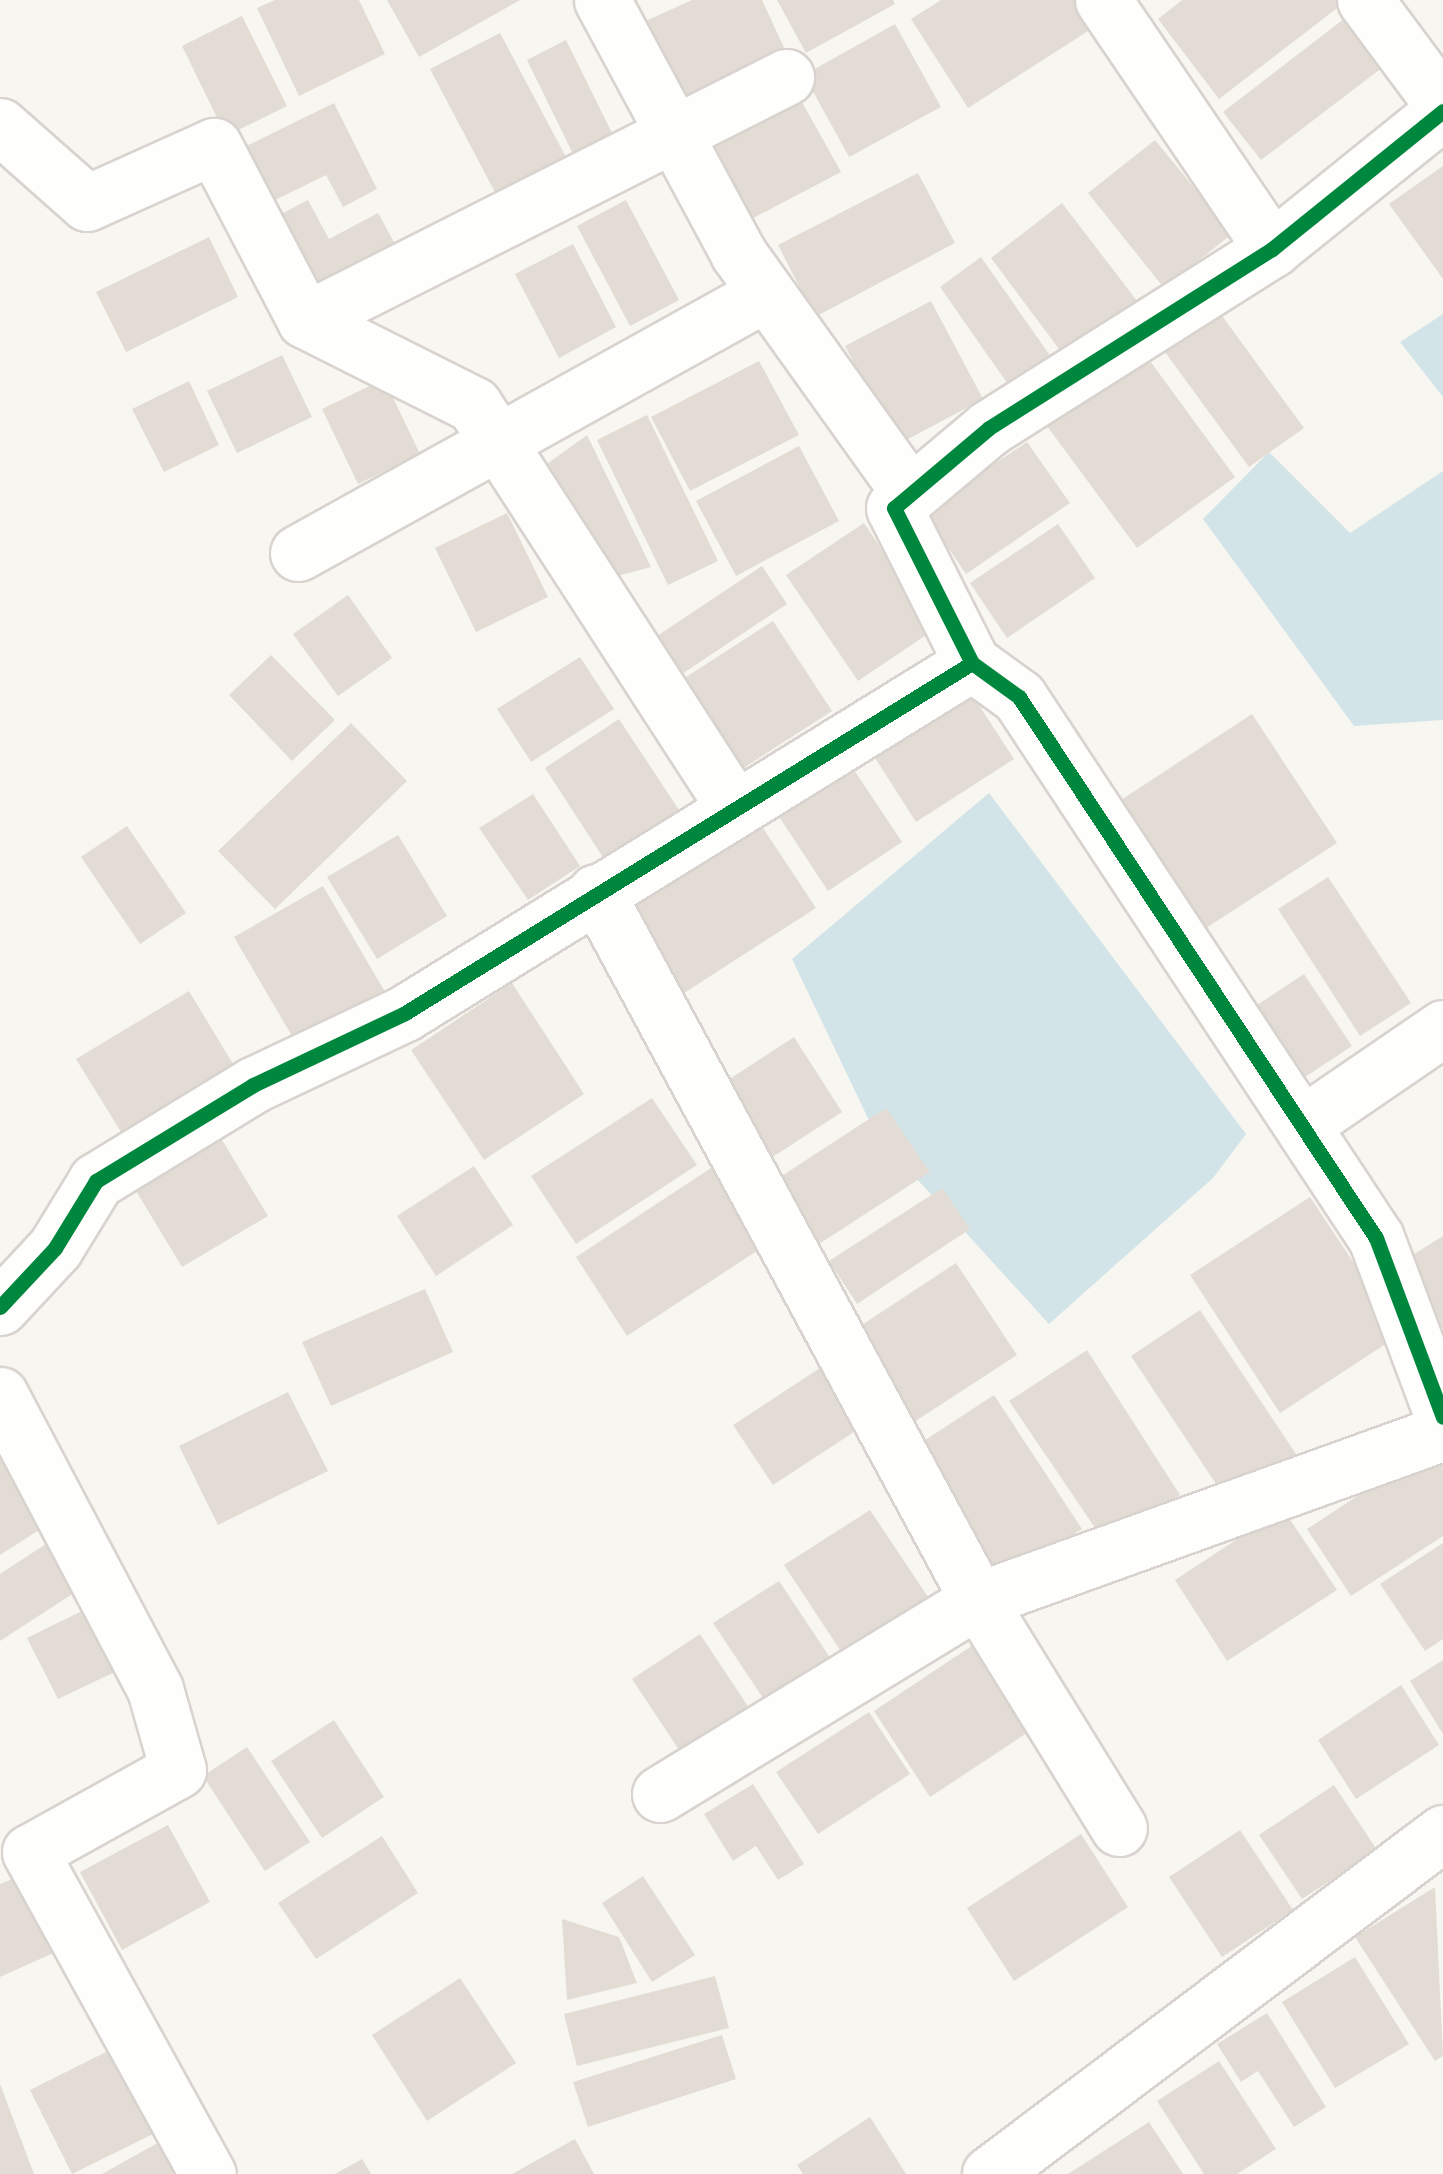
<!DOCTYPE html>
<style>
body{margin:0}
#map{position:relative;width:1443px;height:2174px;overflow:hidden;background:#f8f6f0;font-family:Lato,sans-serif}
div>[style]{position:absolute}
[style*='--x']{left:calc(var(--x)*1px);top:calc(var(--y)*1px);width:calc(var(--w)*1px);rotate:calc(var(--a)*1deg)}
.water>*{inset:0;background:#d3e4e8}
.building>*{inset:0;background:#e2dcd5}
.roads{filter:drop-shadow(2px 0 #d8d3ce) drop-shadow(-2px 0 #d8d3ce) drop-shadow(0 2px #d8d3ce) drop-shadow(0 -2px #d8d3ce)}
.minor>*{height:55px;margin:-27.5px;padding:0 27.5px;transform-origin:27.5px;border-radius:27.5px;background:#fefefd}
.cycleway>*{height:15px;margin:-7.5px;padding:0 7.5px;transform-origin:7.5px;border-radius:7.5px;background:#00873e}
span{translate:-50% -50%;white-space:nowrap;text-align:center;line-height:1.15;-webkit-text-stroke:8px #fefaf4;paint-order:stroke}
</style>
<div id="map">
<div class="water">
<i style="clip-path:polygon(1443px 314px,1443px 397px,1400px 342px)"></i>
<i style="clip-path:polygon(1269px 452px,1350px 533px,1443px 471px,1443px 720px,1354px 726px,1203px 519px)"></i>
<i style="clip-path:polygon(989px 793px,1246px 1134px,1213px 1178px,1049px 1324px,875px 1133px,792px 959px)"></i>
</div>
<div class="building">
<i style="clip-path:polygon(275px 0,359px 0,385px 54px,299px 96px,257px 8px)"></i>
<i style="clip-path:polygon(387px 0,520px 0,419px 57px)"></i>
<i style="clip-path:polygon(692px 0,762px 0,786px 52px,673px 103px,637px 25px)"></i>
<i style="clip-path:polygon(777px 0,893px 0,895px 4px,806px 53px)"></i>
<i style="clip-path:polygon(941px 0,1083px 0,1099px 24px,968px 108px,911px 19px)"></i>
<i style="clip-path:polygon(1182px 0,1343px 0,1345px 2px,1219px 99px,1158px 19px)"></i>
<i style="clip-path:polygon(1349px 15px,1387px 64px,1261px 160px,1223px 112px)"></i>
<i style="clip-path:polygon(242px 16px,287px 106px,226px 136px,182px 46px)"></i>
<i style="clip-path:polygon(895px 24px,941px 107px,849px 157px,804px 75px)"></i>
<i style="clip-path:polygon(500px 33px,567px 159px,497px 196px,430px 69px)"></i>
<i style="clip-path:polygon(566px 40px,615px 139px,575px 158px,527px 60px)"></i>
<i style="clip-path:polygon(802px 102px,841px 172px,738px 226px,699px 151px)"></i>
<i style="clip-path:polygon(334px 103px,377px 189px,343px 207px,326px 175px,265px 205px,238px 150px)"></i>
<i style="clip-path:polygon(1155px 140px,1232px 234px,1164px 288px,1088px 193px)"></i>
<i style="clip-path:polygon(1443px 166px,1443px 279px,1389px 204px)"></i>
<i style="clip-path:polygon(918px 173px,955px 243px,815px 317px,778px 245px)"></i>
<i style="clip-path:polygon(308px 200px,329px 239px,378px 213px,406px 264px,308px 316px,260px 225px)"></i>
<i style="clip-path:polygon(626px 200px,679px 300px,630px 326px,577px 226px)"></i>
<i style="clip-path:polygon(1062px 203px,1141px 306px,1068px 361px,991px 258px)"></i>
<i style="clip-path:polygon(209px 237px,238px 297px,126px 352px,96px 292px)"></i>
<i style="clip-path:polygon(573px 244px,616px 327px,559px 358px,515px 274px)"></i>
<i style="clip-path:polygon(981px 257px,1056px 364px,1014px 393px,940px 287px)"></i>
<i style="clip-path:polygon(931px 301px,983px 399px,897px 445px,845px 346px)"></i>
<i style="clip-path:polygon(1220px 313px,1304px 428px,1249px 467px,1165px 352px)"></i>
<i style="clip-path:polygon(1142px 350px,1235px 477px,1137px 548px,1044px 422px)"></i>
<i style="clip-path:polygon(282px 355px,312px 417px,237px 453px,207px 391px)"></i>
<i style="clip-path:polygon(759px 361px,799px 435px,690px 491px,651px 417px)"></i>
<i style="clip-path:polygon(384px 379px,420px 454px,358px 484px,322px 409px)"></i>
<i style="clip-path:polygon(189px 381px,219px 445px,164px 472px,132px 409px)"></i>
<i style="clip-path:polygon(647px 415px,718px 561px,668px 585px,597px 440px)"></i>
<i style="clip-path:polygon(587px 435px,651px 567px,606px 579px,547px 464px)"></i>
<i style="clip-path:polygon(1027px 442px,1070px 503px,966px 574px,923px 511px)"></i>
<i style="clip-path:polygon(799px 446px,839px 521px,736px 576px,696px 501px)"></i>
<i style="clip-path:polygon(507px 513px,548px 597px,476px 632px,435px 548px)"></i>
<i style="clip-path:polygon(864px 523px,935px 629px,858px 681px,786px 575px)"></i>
<i style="clip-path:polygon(1058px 524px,1095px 578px,1007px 638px,970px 583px)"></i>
<i style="clip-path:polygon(762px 566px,787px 604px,679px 676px,654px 638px)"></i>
<i style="clip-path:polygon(348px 595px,392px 658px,338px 696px,293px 634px)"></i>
<i style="clip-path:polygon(773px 621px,832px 711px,742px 769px,683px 679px)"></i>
<i style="clip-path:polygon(271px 655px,335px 720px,292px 761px,229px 695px)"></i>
<i style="clip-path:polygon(580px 657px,614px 709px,531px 762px,497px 709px)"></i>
<i style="clip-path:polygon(967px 687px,1014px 759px,916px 822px,870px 750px)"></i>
<i style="clip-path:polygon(1252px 714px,1337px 843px,1203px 930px,1118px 802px)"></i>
<i style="clip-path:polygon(619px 719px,681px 813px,606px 862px,545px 768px)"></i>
<i style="clip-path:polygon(351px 723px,407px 781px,275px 909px,218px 851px)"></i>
<i style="clip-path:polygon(844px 755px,902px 842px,828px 891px,770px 803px)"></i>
<i style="clip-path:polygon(533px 794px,580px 866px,528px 900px,479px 828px)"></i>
<i style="clip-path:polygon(753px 813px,816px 908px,681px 995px,619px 901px)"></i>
<i style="clip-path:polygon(127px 826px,186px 913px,140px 944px,81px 857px)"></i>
<i style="clip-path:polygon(398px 835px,447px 916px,377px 959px,327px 877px)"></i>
<i style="clip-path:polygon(1328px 877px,1411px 1003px,1360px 1036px,1278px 909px)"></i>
<i style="clip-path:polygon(323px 886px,388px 997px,299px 1048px,234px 937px)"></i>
<i style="clip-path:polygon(1304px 974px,1352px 1046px,1290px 1087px,1242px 1015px)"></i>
<i style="clip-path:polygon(512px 983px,584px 1094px,484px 1160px,411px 1050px)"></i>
<i style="clip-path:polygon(189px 991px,233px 1064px,121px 1132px,76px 1059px)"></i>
<i style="clip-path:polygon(794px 1037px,842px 1112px,768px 1160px,719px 1086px)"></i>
<i style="clip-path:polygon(652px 1098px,697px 1165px,576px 1244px,531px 1176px)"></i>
<i style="clip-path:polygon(886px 1108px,930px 1172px,819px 1244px,777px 1179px)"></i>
<i style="clip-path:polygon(207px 1115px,268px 1216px,182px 1267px,121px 1166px)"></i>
<i style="clip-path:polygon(474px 1166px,513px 1225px,436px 1276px,397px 1216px)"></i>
<i style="clip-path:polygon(714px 1166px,766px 1245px,627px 1336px,576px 1257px)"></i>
<i style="clip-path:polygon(942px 1188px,970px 1229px,857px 1304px,829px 1261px)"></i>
<i style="clip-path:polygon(1310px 1197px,1401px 1334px,1280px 1413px,1190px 1275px)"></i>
<i style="clip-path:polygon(1443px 1236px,1443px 1329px,1400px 1263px)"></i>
<i style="clip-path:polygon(956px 1263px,1017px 1355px,911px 1424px,851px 1332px)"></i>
<i style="clip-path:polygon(425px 1289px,453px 1352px,331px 1406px,302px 1342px)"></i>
<i style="clip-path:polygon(1200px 1310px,1296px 1454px,1226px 1499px,1131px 1356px)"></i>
<i style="clip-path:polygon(1087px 1350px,1180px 1495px,1104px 1541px,1009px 1401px)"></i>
<i style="clip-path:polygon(820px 1368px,860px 1428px,773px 1485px,733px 1425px)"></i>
<i style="clip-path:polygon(288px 1392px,328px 1471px,218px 1525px,179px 1446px)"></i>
<i style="clip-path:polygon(994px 1395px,1082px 1529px,995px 1583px,910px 1450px)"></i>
<i style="clip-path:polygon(1431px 1448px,1443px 1466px,1443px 1536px,1351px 1596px,1307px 1529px)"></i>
<i style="clip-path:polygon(4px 1459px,47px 1525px,0 1555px,0 1461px)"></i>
<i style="clip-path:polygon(1283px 1509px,1337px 1590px,1227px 1661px,1175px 1580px)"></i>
<i style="clip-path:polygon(870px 1510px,932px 1603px,846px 1659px,784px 1565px)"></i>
<i style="clip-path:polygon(55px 1538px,86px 1585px,0 1641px,0 1574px)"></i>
<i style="clip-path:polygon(1443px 1543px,1443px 1639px,1425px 1651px,1380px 1584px)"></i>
<i style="clip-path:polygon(779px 1581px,835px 1665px,769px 1707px,713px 1623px)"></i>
<i style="clip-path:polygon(88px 1608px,119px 1670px,58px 1699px,27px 1638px)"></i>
<i style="clip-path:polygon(700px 1634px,755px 1717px,687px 1762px,632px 1679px)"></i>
<i style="clip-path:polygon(976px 1643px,1033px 1729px,930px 1797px,874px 1711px)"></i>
<i style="clip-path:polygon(1443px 1660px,1443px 1734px,1410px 1681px)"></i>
<i style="clip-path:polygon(1401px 1685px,1439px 1745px,1356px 1799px,1318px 1740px)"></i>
<i style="clip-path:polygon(869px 1712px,910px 1774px,818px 1834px,776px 1772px)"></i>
<i style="clip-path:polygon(334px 1720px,384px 1797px,322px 1838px,271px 1761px)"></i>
<i style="clip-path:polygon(247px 1747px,310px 1842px,265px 1871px,203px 1776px)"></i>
<i style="clip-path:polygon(753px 1784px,804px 1864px,778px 1880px,756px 1846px,733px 1861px,704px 1814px)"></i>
<i style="clip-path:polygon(1334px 1785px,1377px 1850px,1302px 1899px,1259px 1835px)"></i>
<i style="clip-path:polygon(168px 1825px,210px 1902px,122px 1950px,80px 1872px)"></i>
<i style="clip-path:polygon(1240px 1830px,1293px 1910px,1222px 1957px,1169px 1877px)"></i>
<i style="clip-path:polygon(1081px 1834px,1128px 1907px,1014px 1981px,967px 1908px)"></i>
<i style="clip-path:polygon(382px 1836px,418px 1893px,316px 1959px,278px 1903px)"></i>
<i style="clip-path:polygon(25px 1874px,58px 1951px,0 1977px,0 1884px)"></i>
<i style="clip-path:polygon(643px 1876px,695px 1955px,652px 1982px,602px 1903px)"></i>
<i style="clip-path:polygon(1435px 1887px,1443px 2056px,1435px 2061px,1355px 1937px)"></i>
<i style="clip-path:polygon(562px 1919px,619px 1937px,637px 1983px,567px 2000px)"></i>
<i style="clip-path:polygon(1355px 1957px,1409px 2044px,1335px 2088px,1282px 2002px)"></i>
<i style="clip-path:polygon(715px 1976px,729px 2028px,577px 2066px,564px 2014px)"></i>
<i style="clip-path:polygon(460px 1978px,516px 2063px,427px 2121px,372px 2035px)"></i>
<i style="clip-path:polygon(1267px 2013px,1326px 2107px,1294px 2127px,1258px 2071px,1241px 2082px,1217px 2044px)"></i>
<i style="clip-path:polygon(722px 2035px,736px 2079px,588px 2127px,573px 2082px)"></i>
<i style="clip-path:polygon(122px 2044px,165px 2128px,72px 2174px,30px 2090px)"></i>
<i style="clip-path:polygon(1219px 2061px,1276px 2149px,1237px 2174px,1204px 2174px,1157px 2101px)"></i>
<i style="clip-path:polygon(0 2084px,34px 2174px,0 2174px)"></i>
<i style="clip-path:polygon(870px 2117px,906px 2174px,803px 2174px,797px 2165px)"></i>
<i style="clip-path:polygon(1149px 2122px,1183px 2174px,1068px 2174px)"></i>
<i style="clip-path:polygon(179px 2131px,203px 2174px,102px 2174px)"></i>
<i style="clip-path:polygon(575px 2139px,594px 2174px,512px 2174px)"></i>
<i style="clip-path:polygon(362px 2159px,371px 2174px,335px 2174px)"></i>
</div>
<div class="roads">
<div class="minor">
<i style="--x:602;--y:0;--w:287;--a:61.7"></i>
<i style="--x:738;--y:253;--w:294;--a:54.4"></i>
<i style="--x:1103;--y:0;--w:301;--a:55.8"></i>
<i style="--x:1365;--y:0;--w:131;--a:53.4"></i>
<i style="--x:1443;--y:111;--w:220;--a:141.1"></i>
<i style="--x:1272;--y:249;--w:335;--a:147.7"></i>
<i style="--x:989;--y:428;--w:124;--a:139.9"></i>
<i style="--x:894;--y:508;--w:174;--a:63.3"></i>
<i style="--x:972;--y:663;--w:58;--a:35.9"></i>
<i style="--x:1019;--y:697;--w:648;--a:56.58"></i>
<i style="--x:1376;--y:1238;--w:191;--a:69.5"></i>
<i style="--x:0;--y:126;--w:116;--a:41.5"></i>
<i style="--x:87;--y:203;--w:139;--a:-24.2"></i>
<i style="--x:214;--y:146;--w:196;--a:62.4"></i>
<i style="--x:305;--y:320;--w:189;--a:26.7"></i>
<i style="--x:474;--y:405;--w:479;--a:57.1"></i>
<i style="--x:305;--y:320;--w:539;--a:-26.8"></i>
<i style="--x:298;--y:553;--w:535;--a:-29.05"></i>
<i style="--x:596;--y:892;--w:804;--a:61.65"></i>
<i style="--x:978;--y:1600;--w:268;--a:58.3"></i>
<i style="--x:1303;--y:1124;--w:170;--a:-34.4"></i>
<i style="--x:0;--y:1307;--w:81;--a:-47"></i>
<i style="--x:55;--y:1248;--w:79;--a:-58.5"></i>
<i style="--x:96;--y:1181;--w:184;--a:-31.4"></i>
<i style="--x:253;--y:1085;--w:168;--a:-25.3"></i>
<i style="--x:405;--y:1013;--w:666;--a:-31.69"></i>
<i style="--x:0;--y:1395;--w:332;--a:62.2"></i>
<i style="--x:155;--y:1689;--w:84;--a:74.1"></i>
<i style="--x:178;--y:1770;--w:169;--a:151"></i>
<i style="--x:30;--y:1852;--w:368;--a:61.1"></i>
<i style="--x:660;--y:1794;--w:373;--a:-31.4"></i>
<i style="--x:978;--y:1600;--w:494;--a:-19.8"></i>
<i style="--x:990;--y:2174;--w:567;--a:-36.97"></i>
</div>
</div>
<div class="cycleway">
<i style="--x:1443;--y:111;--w:220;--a:141.1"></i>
<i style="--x:1272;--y:249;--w:335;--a:147.7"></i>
<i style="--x:989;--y:428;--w:124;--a:139.9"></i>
<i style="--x:894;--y:508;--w:174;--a:63.3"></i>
<i style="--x:972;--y:663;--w:58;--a:35.9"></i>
<i style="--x:1019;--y:697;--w:648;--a:56.58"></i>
<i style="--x:1376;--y:1238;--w:191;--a:69.5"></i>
<i style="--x:0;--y:1307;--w:81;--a:-47"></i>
<i style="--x:55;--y:1248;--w:79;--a:-58.5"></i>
<i style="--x:96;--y:1181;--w:184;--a:-31.4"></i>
<i style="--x:253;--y:1085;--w:168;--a:-25.3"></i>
<i style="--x:405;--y:1013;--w:666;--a:-31.69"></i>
</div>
</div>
